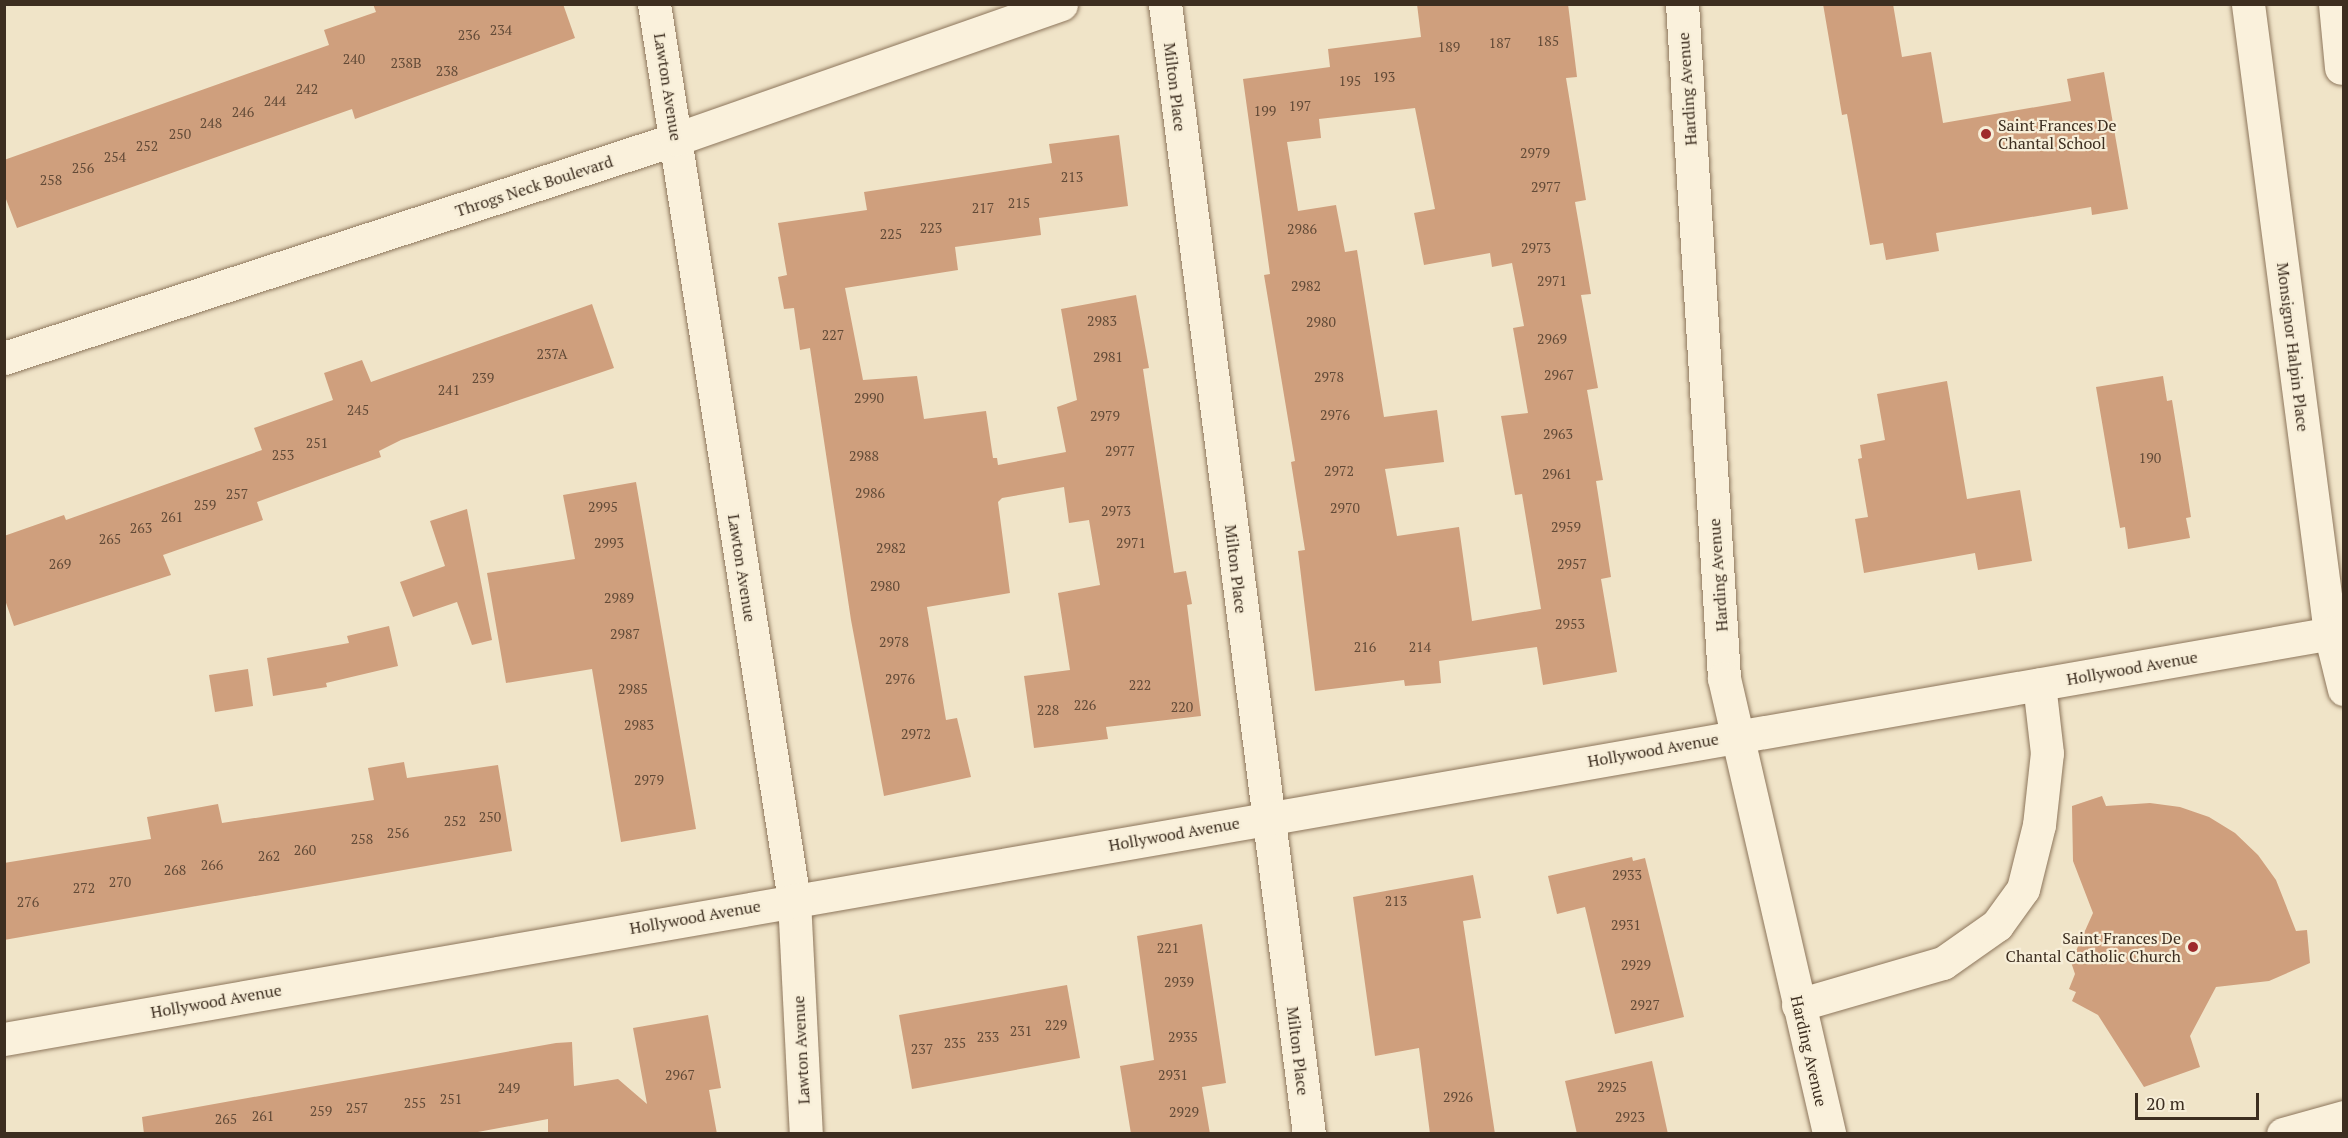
<!DOCTYPE html>
<html>
<head>
<meta charset="utf-8">
<style>
  body { margin:0 }
  #map { position:relative; width:2348px; height:1138px; overflow:hidden; background:#f0e4c8; font-family:"PT Serif",serif }
  div>[style] { position:absolute }
  .building>* { inset:0; background:#cf9f7d }
  .roads { filter:drop-shadow(0 0 2px #8d765c) drop-shadow(0 0 2px #8d765c) }
  .minor>* { height:33px; margin:-16.5px; padding:0 16.5px; transform-origin:16.5px; border-radius:16.5px; background:#faf1dc }
  .dots>* { width:16px; height:16px; translate:-50% -50%; box-sizing:border-box; border:3px solid #f7eed8; border-radius:50% }
  span { translate:-50% -50%; white-space:nowrap; text-align:center; line-height:1.15; -webkit-text-stroke:4.5px #f7eed8; paint-order:stroke }
  .number-label { font-size:14px; color:#624a37 }
  .number-label span { -webkit-text-stroke-width:0 }
  .street-label { font-size:16px; color:#3d2e20 }
  .poi-label { font-size:16px; color:#3d2e20 }
  .left { translate:0 -50%; text-align:left }
  .right { translate:-100% -50%; text-align:right }
  .frame { position:absolute; inset:0; border:6px solid #3d2e20; pointer-events:none }
  .scale { position:absolute; left:2135px; top:1093px; width:124px; height:27px; box-sizing:border-box; border:3px solid #3d2e20; border-top:0; padding-left:8px; font-size:18px; line-height:21px; white-space:nowrap; color:#3d2e20; -webkit-text-stroke:4px #f7eed8; paint-order:stroke }
</style>
</head>
<body>
<div id="map">
  <div class="building">
    <div style="clip-path:polygon(373px 4px,563px 4px,575px 38px,355px 119px,352px 109px,17px 228px,4px 194px,4px 160px,329px 45px,324px 30px,376px 12px)"></div>
    <div style="clip-path:polygon(evenodd,1417px 4px,1568px 4px,1577px 77px,1566px 78px,1586px 200px,1575px 202px,1591px 294px,1581px 295px,1598px 388px,1587px 390px,1603px 480px,1596px 481px,1611px 577px,1601px 579px,1617px 672px,1543px 685px,1537px 647px,1439px 661px,1441px 683px,1405px 686px,1404px 680px,1315px 691px,1298px 551px,1305px 550px,1291px 462px,1295px 461px,1264px 275px,1270px 274px,1243px 79px,1330px 67px,1328px 49px,1421px 37px,1417px 4px,1415px 108px,1435px 209px,1414px 213px,1424px 265px,1490px 253px,1492px 267px,1512px 263px,1524px 326px,1513px 328px,1528px 413px,1501px 416px,1515px 495px,1522px 494px,1541px 609px,1472px 621px,1459px 527px,1397px 536px,1385px 469px,1444px 462px,1437px 410px,1384px 417px,1357px 250px,1345px 252px,1336px 205px,1298px 211px,1287px 142px,1321px 138px,1319px 119px,1415px 108px)"></div>
    <div style="clip-path:polygon(1823px 4px,1893px 4px,1902px 57px,1931px 52px,1943px 123px,2071px 101px,2067px 79px,2104px 72px,2128px 209px,2092px 215px,2091px 207px,1936px 233px,1939px 251px,1886px 260px,1883px 243px,1870px 245px,1847px 114px,1842px 115px)"></div>
    <div style="clip-path:polygon(1119px 135px,1128px 206px,1039px 218px,1041px 235px,955px 247px,958px 270px,845px 288px,863px 380px,917px 376px,924px 419px,986px 411px,993px 458px,997px 458px,998px 465px,1066px 452px,1057px 407px,1077px 400px,1061px 309px,1136px 295px,1149px 368px,1143px 369px,1174px 573px,1186px 571px,1192px 604px,1187px 605px,1201px 716px,1106px 727px,1108px 739px,1034px 748px,1024px 676px,1070px 670px,1058px 593px,1100px 585px,1089px 520px,1069px 523px,1064px 487px,1002px 498px,998px 502px,1010px 593px,927px 607px,946px 720px,957px 718px,971px 777px,884px 796px,851px 620px,810px 348px,800px 350px,794px 308px,784px 309px,778px 277px,787px 275px,778px 223px,867px 210px,864px 192px,1052px 163px,1049px 144px)"></div>
    <div style="clip-path:polygon(592px 304px,614px 368px,401px 440px,379px 451px,381px 457px,257px 502px,263px 520px,163px 555px,171px 575px,14px 626px,4px 597px,4px 536px,64px 515px,66px 520px,262px 450px,254px 428px,333px 400px,324px 373px,362px 360px,371px 382px)"></div>
    <div style="clip-path:polygon(2163px 376px,2167px 401px,2172px 400px,2191px 517px,2186px 518px,2190px 538px,2128px 549px,2125px 527px,2120px 528px,2096px 387px)"></div>
    <div style="clip-path:polygon(1947px 381px,1967px 499px,2020px 490px,2032px 561px,1978px 570px,1975px 553px,1864px 573px,1855px 519px,1868px 517px,1858px 459px,1862px 458px,1860px 445px,1885px 440px,1877px 394px)"></div>
    <div style="clip-path:polygon(636px 482px,696px 829px,621px 842px,592px 669px,506px 683px,487px 573px,575px 559px,563px 495px)"></div>
    <div style="clip-path:polygon(467px 509px,492px 640px,472px 645px,457px 602px,413px 617px,400px 582px,445px 566px,430px 521px)"></div>
    <div style="clip-path:polygon(389px 626px,398px 666px,326px 683px,327px 687px,273px 696px,267px 658px,349px 643px,347px 636px)"></div>
    <div style="clip-path:polygon(248px 669px,253px 706px,215px 712px,209px 675px)"></div>
    <div style="clip-path:polygon(404px 762px,407px 778px,498px 765px,512px 851px,4px 940px,4px 863px,151px 839px,147px 817px,218px 804px,222px 823px,374px 800px,368px 768px)"></div>
    <div style="clip-path:polygon(2102px 796px,2106px 806px,2150px 803px,2180px 807px,2209px 817px,2235px 833px,2258px 855px,2276px 880px,2296px 931px,2307px 930px,2310px 963px,2269px 981px,2216px 987px,2190px 1036px,2200px 1067px,2144px 1087px,2098px 1015px,2072px 1001px,2076px 992px,2069px 989px,2075px 974px,2071px 962px,2093px 913px,2073px 861px,2072px 806px)"></div>
    <div style="clip-path:polygon(1632px 857px,1633px 861px,1645px 858px,1684px 1017px,1615px 1034px,1585px 907px,1557px 914px,1548px 876px)"></div>
    <div style="clip-path:polygon(1473px 875px,1481px 918px,1463px 921px,1495px 1134px,1430px 1134px,1419px 1048px,1375px 1056px,1353px 897px)"></div>
    <div style="clip-path:polygon(1202px 924px,1226px 1083px,1202px 1087px,1210px 1134px,1131px 1134px,1120px 1066px,1154px 1060px,1137px 936px)"></div>
    <div style="clip-path:polygon(1067px 985px,1080px 1058px,912px 1089px,899px 1015px)"></div>
    <div style="clip-path:polygon(708px 1015px,721px 1088px,709px 1090px,717px 1134px,548px 1134px,548px 1119px,467px 1134px,144px 1134px,142px 1117px,556px 1043px,572px 1042px,574px 1086px,618px 1079px,647px 1104px,633px 1028px)"></div>
    <div style="clip-path:polygon(1652px 1061px,1668px 1134px,1577px 1134px,1565px 1081px)"></div>
  </div>
  <div class="roads">
    <div class="minor">
      <div style="left:654px;top:4px;width:907px;rotate:81.12deg"></div>
      <div style="left:794px;top:900px;width:234px;rotate:87.1deg"></div>
      <div style="left:1165px;top:4px;width:1139px;rotate:82.74deg"></div>
      <div style="left:1682px;top:4px;width:675px;rotate:86.43deg"></div>
      <div style="left:1724px;top:678px;width:468px;rotate:77deg"></div>
      <div style="left:2248px;top:4px;width:634px;rotate:82.57deg"></div>
      <div style="left:2330px;top:633px;width:58px;rotate:76deg"></div>
      <div style="left:2335px;top:4px;width:64px;rotate:84.6deg"></div>
      <div style="left:4px;top:358px;width:707px;rotate:-18.05deg"></div>
      <div style="left:676px;top:139px;width:408px;rotate:-19.3deg"></div>
      <div style="left:1798px;top:1005px;width:151px;rotate:-16.2deg"></div>
      <div style="left:1943px;top:963px;width:66px;rotate:-35.1deg"></div>
      <div style="left:1997px;top:925px;width:44px;rotate:-54.2deg"></div>
      <div style="left:2023px;top:889px;width:66px;rotate:-76deg"></div>
      <div style="left:2039px;top:825px;width:72px;rotate:-83.7deg"></div>
      <div style="left:2047px;top:753px;width:69px;rotate:-96.6deg"></div>
      <div style="left:4px;top:1039px;width:2375px;rotate:-9.89deg"></div>
      <div style="left:2283px;top:1134px;width:63px;rotate:-15.6deg"></div>
    </div>
  </div>
  <div class="dots">
    <div style="left:1986px;top:134px;background:#9e2a2b"></div>
    <div style="left:2193px;top:947px;background:#9e2a2b"></div>
  </div>
  <div class="number-label">
    <span style="left:501px;top:30px">234</span>
    <span style="left:469px;top:35px">236</span>
    <span style="left:1548px;top:41px">185</span>
    <span style="left:1500px;top:43px">187</span>
    <span style="left:1449px;top:47px">189</span>
    <span style="left:354px;top:59px">240</span>
    <span style="left:406px;top:63px">238B</span>
    <span style="left:447px;top:71px">238</span>
    <span style="left:1384px;top:77px">193</span>
    <span style="left:1350px;top:81px">195</span>
    <span style="left:307px;top:89px">242</span>
    <span style="left:275px;top:101px">244</span>
    <span style="left:1300px;top:106px">197</span>
    <span style="left:1265px;top:111px">199</span>
    <span style="left:243px;top:112px">246</span>
    <span style="left:211px;top:123px">248</span>
    <span style="left:180px;top:134px">250</span>
    <span style="left:147px;top:146px">252</span>
    <span style="left:1535px;top:153px">2979</span>
    <span style="left:115px;top:157px">254</span>
    <span style="left:83px;top:168px">256</span>
    <span style="left:1072px;top:177px">213</span>
    <span style="left:51px;top:180px">258</span>
    <span style="left:1546px;top:187px">2977</span>
    <span style="left:1019px;top:203px">215</span>
    <span style="left:983px;top:208px">217</span>
    <span style="left:931px;top:228px">223</span>
    <span style="left:1302px;top:229px">2986</span>
    <span style="left:891px;top:234px">225</span>
    <span style="left:1536px;top:248px">2973</span>
    <span style="left:1552px;top:281px">2971</span>
    <span style="left:1306px;top:286px">2982</span>
    <span style="left:1102px;top:321px">2983</span>
    <span style="left:1321px;top:322px">2980</span>
    <span style="left:833px;top:335px">227</span>
    <span style="left:1552px;top:339px">2969</span>
    <span style="left:552px;top:354px">237A</span>
    <span style="left:1108px;top:357px">2981</span>
    <span style="left:1559px;top:375px">2967</span>
    <span style="left:1329px;top:377px">2978</span>
    <span style="left:483px;top:378px">239</span>
    <span style="left:449px;top:390px">241</span>
    <span style="left:869px;top:398px">2990</span>
    <span style="left:358px;top:410px">245</span>
    <span style="left:1335px;top:415px">2976</span>
    <span style="left:1105px;top:416px">2979</span>
    <span style="left:1558px;top:434px">2963</span>
    <span style="left:317px;top:443px">251</span>
    <span style="left:1120px;top:451px">2977</span>
    <span style="left:283px;top:455px">253</span>
    <span style="left:864px;top:456px">2988</span>
    <span style="left:2150px;top:458px">190</span>
    <span style="left:1339px;top:471px">2972</span>
    <span style="left:1557px;top:474px">2961</span>
    <span style="left:870px;top:493px">2986</span>
    <span style="left:237px;top:494px">257</span>
    <span style="left:205px;top:505px">259</span>
    <span style="left:603px;top:507px">2995</span>
    <span style="left:1345px;top:508px">2970</span>
    <span style="left:1116px;top:511px">2973</span>
    <span style="left:172px;top:517px">261</span>
    <span style="left:1566px;top:527px">2959</span>
    <span style="left:141px;top:528px">263</span>
    <span style="left:110px;top:539px">265</span>
    <span style="left:609px;top:543px">2993</span>
    <span style="left:1131px;top:543px">2971</span>
    <span style="left:891px;top:548px">2982</span>
    <span style="left:60px;top:564px">269</span>
    <span style="left:1572px;top:564px">2957</span>
    <span style="left:885px;top:586px">2980</span>
    <span style="left:619px;top:598px">2989</span>
    <span style="left:1570px;top:624px">2953</span>
    <span style="left:625px;top:634px">2987</span>
    <span style="left:894px;top:642px">2978</span>
    <span style="left:1365px;top:647px">216</span>
    <span style="left:1420px;top:647px">214</span>
    <span style="left:900px;top:679px">2976</span>
    <span style="left:1140px;top:685px">222</span>
    <span style="left:633px;top:689px">2985</span>
    <span style="left:1085px;top:705px">226</span>
    <span style="left:1182px;top:707px">220</span>
    <span style="left:1048px;top:710px">228</span>
    <span style="left:639px;top:725px">2983</span>
    <span style="left:916px;top:734px">2972</span>
    <span style="left:649px;top:780px">2979</span>
    <span style="left:490px;top:817px">250</span>
    <span style="left:455px;top:821px">252</span>
    <span style="left:398px;top:833px">256</span>
    <span style="left:362px;top:839px">258</span>
    <span style="left:305px;top:850px">260</span>
    <span style="left:269px;top:856px">262</span>
    <span style="left:212px;top:865px">266</span>
    <span style="left:175px;top:870px">268</span>
    <span style="left:1627px;top:875px">2933</span>
    <span style="left:120px;top:882px">270</span>
    <span style="left:84px;top:888px">272</span>
    <span style="left:1396px;top:901px">213</span>
    <span style="left:28px;top:902px">276</span>
    <span style="left:1626px;top:925px">2931</span>
    <span style="left:1168px;top:948px">221</span>
    <span style="left:1636px;top:965px">2929</span>
    <span style="left:1179px;top:982px">2939</span>
    <span style="left:1645px;top:1005px">2927</span>
    <span style="left:1056px;top:1025px">229</span>
    <span style="left:1021px;top:1031px">231</span>
    <span style="left:988px;top:1037px">233</span>
    <span style="left:1183px;top:1037px">2935</span>
    <span style="left:955px;top:1043px">235</span>
    <span style="left:922px;top:1049px">237</span>
    <span style="left:680px;top:1075px">2967</span>
    <span style="left:1173px;top:1075px">2931</span>
    <span style="left:1612px;top:1087px">2925</span>
    <span style="left:509px;top:1088px">249</span>
    <span style="left:1458px;top:1097px">2926</span>
    <span style="left:451px;top:1099px">251</span>
    <span style="left:415px;top:1103px">255</span>
    <span style="left:357px;top:1108px">257</span>
    <span style="left:321px;top:1111px">259</span>
    <span style="left:1184px;top:1112px">2929</span>
    <span style="left:263px;top:1116px">261</span>
    <span style="left:1630px;top:1117px">2923</span>
    <span style="left:226px;top:1119px">265</span>
  </div>
  <div class="street-label">
    <span style="left:668px;top:87px;rotate:81deg">Lawton Avenue</span>
    <span style="left:1175px;top:87px;rotate:83deg">Milton Place</span>
    <span style="left:1687px;top:89px;rotate:-94deg">Harding Avenue</span>
    <span style="left:534px;top:186px;rotate:-18deg">Throgs Neck Boulevard</span>
    <span style="left:2293px;top:347px;rotate:83deg">Monsignor Halpin Place</span>
    <span style="left:742px;top:568px;rotate:81deg">Lawton Avenue</span>
    <span style="left:1236px;top:569px;rotate:83deg">Milton Place</span>
    <span style="left:1718px;top:575px;rotate:-94deg">Harding Avenue</span>
    <span style="left:2132px;top:668px;rotate:-10deg">Hollywood Avenue</span>
    <span style="left:1653px;top:750px;rotate:-10deg">Hollywood Avenue</span>
    <span style="left:1174px;top:834px;rotate:-10deg">Hollywood Avenue</span>
    <span style="left:695px;top:917px;rotate:-10deg">Hollywood Avenue</span>
    <span style="left:216px;top:1001px;rotate:-10deg">Hollywood Avenue</span>
    <span style="left:801px;top:1050px;rotate:-93deg">Lawton Avenue</span>
    <span style="left:1298px;top:1051px;rotate:83deg">Milton Place</span>
    <span style="left:1809px;top:1051px;rotate:77deg">Harding Avenue</span>
  </div>
  <div class="poi-label">
    <span class="left" style="left:1998px;top:134px">Saint Frances De<br>Chantal School</span>
    <span class="right" style="left:2181px;top:947px">Saint Frances De<br>Chantal Catholic Church</span>
  </div>
  <div class="frame"></div>
  <div class="scale">20 m</div>
</div>
</body>
</html>
